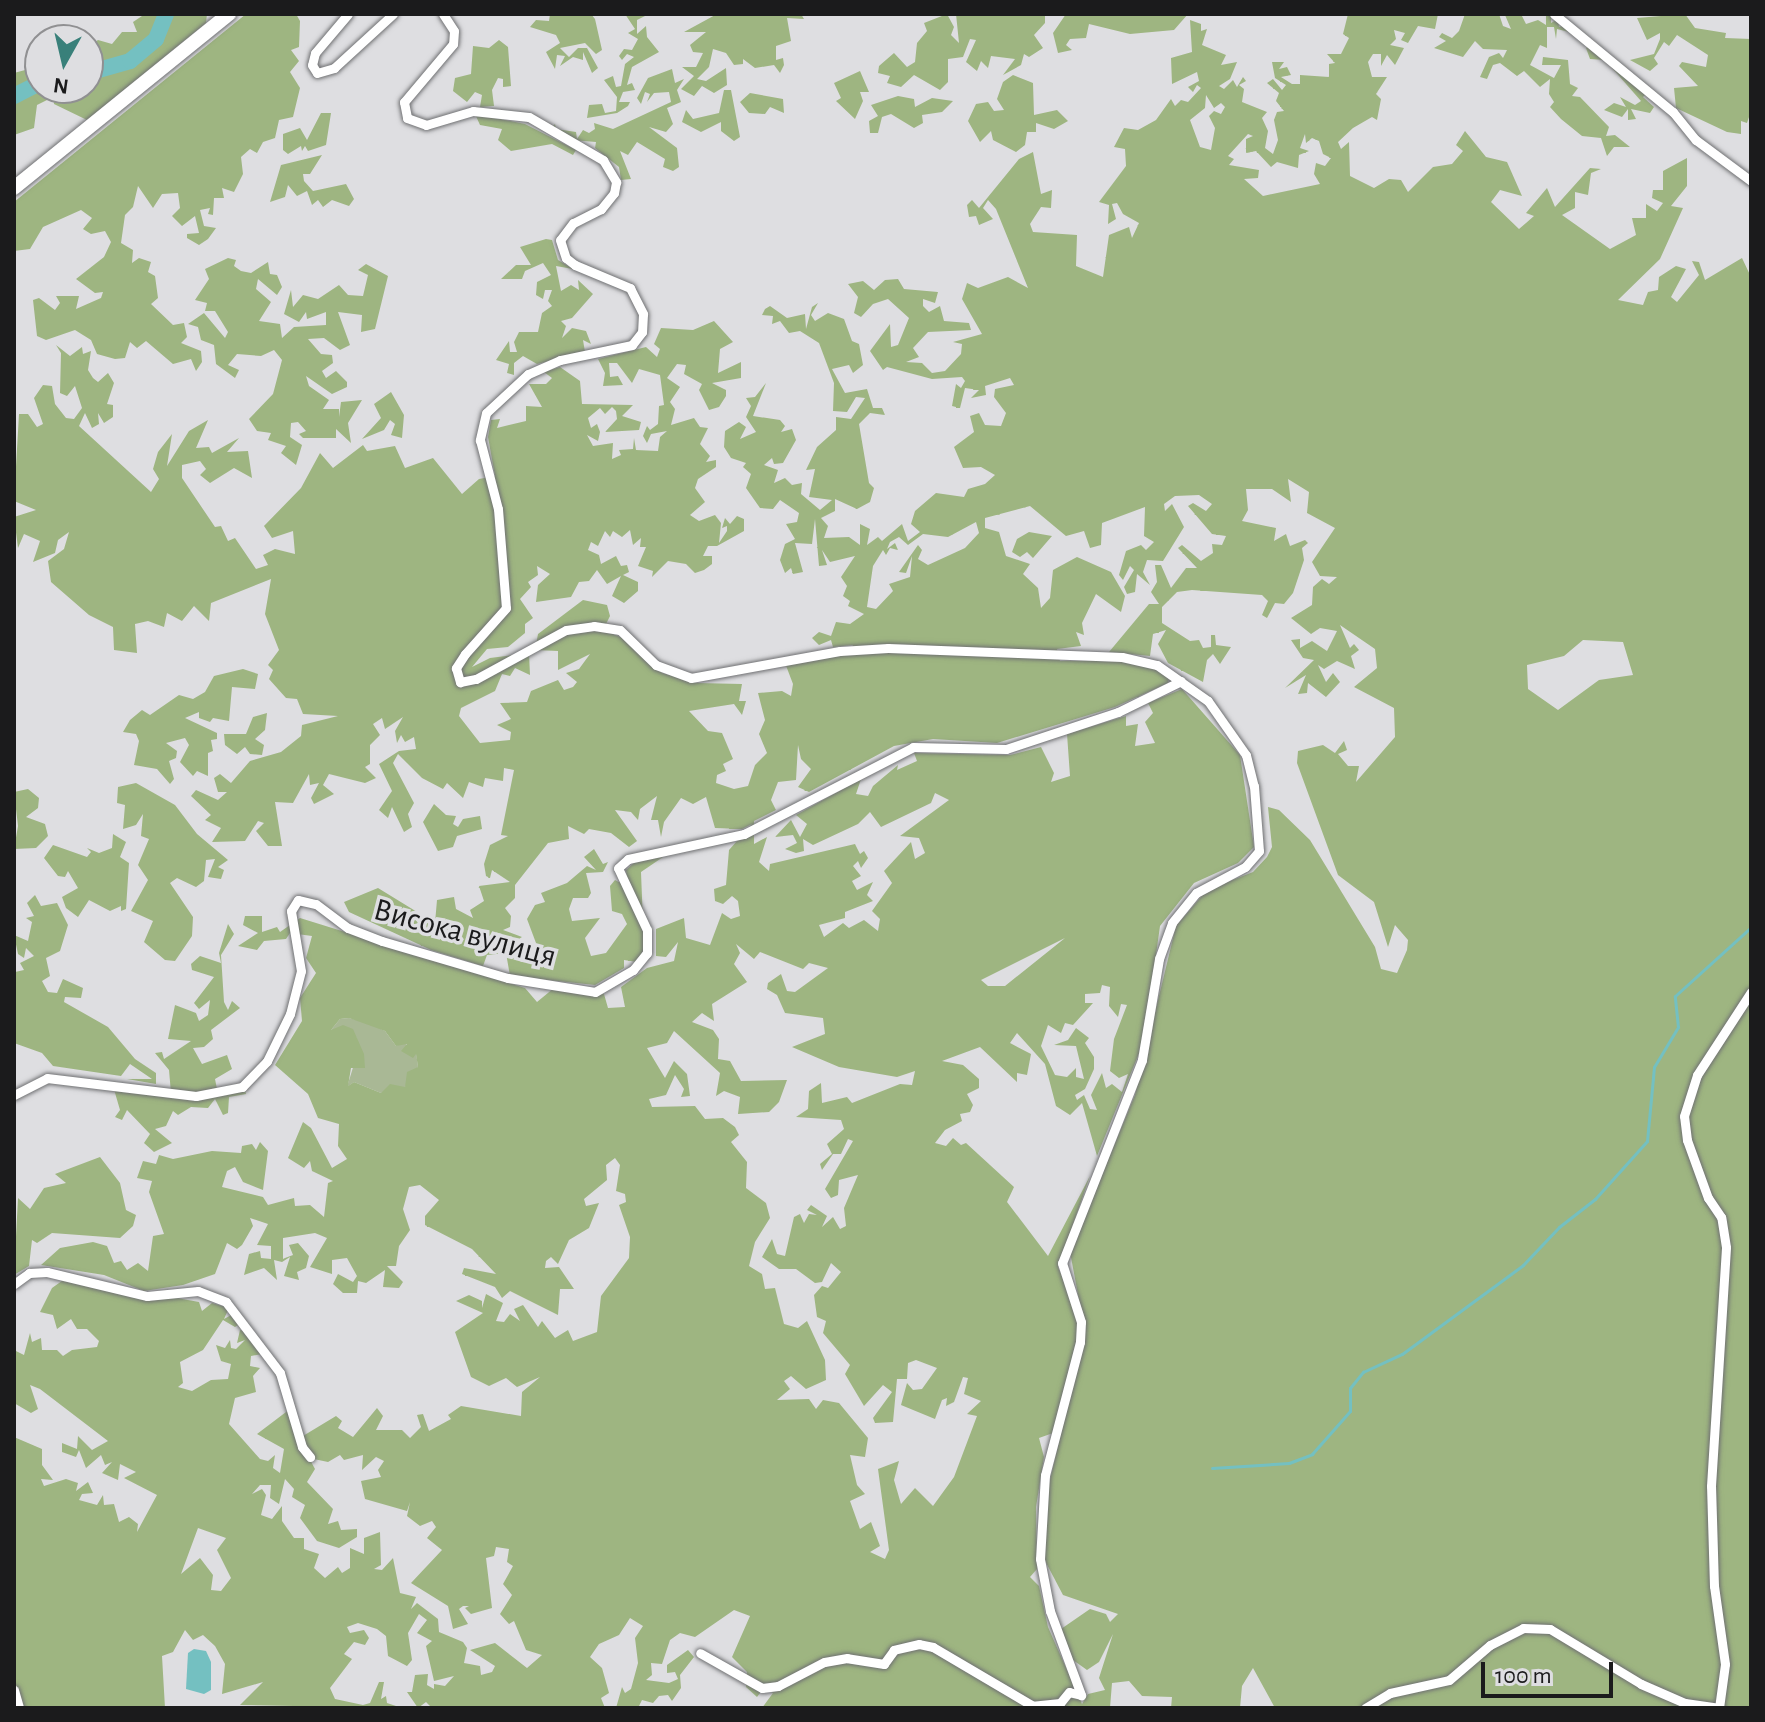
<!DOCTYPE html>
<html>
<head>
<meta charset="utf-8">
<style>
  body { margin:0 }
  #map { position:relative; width:1765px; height:1722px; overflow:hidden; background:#dedee1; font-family:"Alegreya Sans",sans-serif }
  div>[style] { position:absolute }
  .green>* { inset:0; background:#a9b895 }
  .forest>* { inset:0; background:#9eb581 }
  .water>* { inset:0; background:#74c0c1 }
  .stream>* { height:3px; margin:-1.5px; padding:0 1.5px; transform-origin:1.5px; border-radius:1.5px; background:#74c0c1 }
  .river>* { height:16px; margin:-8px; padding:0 8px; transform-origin:8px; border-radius:8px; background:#74c0c1 }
  .roads { filter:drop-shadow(0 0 2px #6f7072) drop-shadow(0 0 2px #6f7072) }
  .street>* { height:9px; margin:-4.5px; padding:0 4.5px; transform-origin:4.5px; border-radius:4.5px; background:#fff }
  .secondary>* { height:14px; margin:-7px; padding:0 7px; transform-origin:7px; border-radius:7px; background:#fff }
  span { translate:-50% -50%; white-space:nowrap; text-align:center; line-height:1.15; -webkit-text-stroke:7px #dedee1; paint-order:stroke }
  .street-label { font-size:32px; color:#1b1b1c }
  .frame { position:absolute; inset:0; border:16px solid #1b1b1c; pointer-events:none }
  .north { position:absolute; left:24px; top:24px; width:80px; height:80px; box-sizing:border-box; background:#dedee1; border:2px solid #909092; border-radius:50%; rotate:188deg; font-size:22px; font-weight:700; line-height:32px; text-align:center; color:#1b1b1c }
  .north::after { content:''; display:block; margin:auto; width:28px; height:36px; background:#39807a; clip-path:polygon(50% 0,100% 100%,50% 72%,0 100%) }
  .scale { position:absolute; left:1481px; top:1662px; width:132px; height:36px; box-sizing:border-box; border:4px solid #1b1b1c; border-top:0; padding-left:10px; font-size:24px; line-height:28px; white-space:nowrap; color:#1b1b1c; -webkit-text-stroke:6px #dedee1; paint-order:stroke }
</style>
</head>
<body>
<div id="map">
  <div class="green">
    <div style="clip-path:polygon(349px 1018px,369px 1023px,385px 1031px,396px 1046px,403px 1042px,416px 1052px,418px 1067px,405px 1087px,381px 1093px,354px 1082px,347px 1087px,359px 1048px,356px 1037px,331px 1030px,340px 1019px)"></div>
  </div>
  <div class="forest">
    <div style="clip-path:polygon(145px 14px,207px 14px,206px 23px,87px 120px,54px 104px,53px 97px,37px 105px,34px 128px,14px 135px,14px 73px,40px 66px,40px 88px,88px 88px,88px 47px,98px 40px,112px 44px,122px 32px,137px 32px,133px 22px)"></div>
    <div style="clip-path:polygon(246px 14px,296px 14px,300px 21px,299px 47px,291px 50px,299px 61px,290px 72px,300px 88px,293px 117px,279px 120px,275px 138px,263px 142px,257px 153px,250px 149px,241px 157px,243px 174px,234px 192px,222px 188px,224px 198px,214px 198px,213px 215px,208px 214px,210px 208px,200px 210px,204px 226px,216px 228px,208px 239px,199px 245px,187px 238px,187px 234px,199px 233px,195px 216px,182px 226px,172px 216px,180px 208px,178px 193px,162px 194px,153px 208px,138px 186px,133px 207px,125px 215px,121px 243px,133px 250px,132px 263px,139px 258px,151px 262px,148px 272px,155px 276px,158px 298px,151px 304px,173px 325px,184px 323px,187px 337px,181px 343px,201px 351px,202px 362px,196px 371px,191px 359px,173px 364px,146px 341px,137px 348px,130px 342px,125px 358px,115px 359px,97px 354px,91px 340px,75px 330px,46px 340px,37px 336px,33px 300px,39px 298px,55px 310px,60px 303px,56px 296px,79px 296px,76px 309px,101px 298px,103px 292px,95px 293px,76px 279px,104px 257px,111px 242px,105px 231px,91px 234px,83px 229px,92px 218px,81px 210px,43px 227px,30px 249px,14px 251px,14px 202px)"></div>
    <div style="clip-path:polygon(550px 14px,591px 14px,595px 19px,602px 50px,596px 54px,585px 43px,560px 48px,569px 57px,578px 48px,587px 48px,598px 68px,592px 73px,583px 52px,583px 60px,573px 57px,560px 66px,565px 56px,557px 55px,555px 69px,546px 52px,560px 43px,556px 35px,530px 27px,536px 20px,549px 21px)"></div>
    <div style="clip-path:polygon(625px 14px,649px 14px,637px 20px,637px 34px,646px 26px,647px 37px,659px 52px,632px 67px,627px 85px,632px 83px,635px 90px,623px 92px,619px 102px,630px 102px,628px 106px,617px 113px,587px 118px,589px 105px,602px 104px,605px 113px,616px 111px,617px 97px,604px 80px,613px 76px,616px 87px,621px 86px,625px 64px,634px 57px,627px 54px,622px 60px,619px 56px,624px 49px,632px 50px,638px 39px,628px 33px,635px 29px)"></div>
    <div style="clip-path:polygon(717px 14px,801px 14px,804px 19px,787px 18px,791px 41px,776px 46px,776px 60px,783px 58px,784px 65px,780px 73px,774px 65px,755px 68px,743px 59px,743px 64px,734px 65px,726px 53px,713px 49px,709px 67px,697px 79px,706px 81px,726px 68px,727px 85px,714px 93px,702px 86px,694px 96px,681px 89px,694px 76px,682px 67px,696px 67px,703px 53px,693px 52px,690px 45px,706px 32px,684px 32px)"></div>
    <div style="clip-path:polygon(947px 14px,954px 27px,951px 35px,959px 43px,956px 14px,1045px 14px,1045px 23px,1034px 35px,1043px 48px,1029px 57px,1024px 54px,1021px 65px,1003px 75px,1015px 59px,991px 56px,988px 68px,981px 61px,977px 71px,966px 62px,976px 40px,970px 39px,963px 57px,948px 59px,948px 82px,940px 90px,914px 75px,901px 87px,887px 83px,890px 76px,878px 73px,879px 66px,894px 53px,907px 67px,915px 62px,917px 43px,927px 31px,924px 23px)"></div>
    <div style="clip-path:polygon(1066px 14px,1188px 14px,1174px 30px,1130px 34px,1089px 24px,1086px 38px,1070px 39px,1066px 45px,1072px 50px,1058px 53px,1053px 33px)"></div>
    <div style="clip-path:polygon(evenodd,1348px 14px,1438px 14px,1435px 29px,1418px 26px,1408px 43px,1401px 40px,1405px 33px,1394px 30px,1396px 39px,1390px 45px,1404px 48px,1395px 65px,1387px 55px,1381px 66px,1381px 54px,1373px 54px,1368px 62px,1372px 77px,1387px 77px,1376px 94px,1381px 99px,1377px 120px,1372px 117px,1353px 128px,1338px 142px,1341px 149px,1349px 142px,1350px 176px,1374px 188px,1389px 179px,1401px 180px,1408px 192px,1433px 167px,1452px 164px,1463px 151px,1456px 145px,1465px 131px,1486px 157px,1507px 162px,1522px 196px,1500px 190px,1491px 202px,1519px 229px,1534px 216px,1526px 213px,1547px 188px,1555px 207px,1590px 168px,1601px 169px,1591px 173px,1588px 195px,1575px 192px,1575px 208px,1562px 215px,1610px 249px,1636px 235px,1632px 218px,1646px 218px,1646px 204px,1657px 211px,1663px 203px,1652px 198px,1653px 190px,1663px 190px,1663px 171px,1687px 158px,1687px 186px,1671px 206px,1683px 208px,1660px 259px,1618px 300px,1643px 305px,1648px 292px,1658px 290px,1659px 277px,1676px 266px,1686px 269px,1671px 297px,1677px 302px,1699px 275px,1692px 261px,1699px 262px,1705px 280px,1742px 258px,1751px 277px,1751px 1708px,1275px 1708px,1253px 1668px,1242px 1686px,1240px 1708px,1171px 1708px,1172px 1697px,1142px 1696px,1129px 1681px,1112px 1683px,1110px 1708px,762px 1708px,773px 1693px,764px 1688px,757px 1697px,746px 1687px,747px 1672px,732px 1657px,750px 1616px,734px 1610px,695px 1637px,680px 1633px,670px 1640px,662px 1664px,651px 1663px,652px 1675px,646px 1680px,669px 1683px,678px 1679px,675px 1672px,667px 1673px,667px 1665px,688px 1650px,694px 1657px,680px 1675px,681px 1688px,672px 1701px,668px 1695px,659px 1696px,653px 1703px,642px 1700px,639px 1706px,616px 1708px,622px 1687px,625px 1693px,631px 1689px,638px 1663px,635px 1638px,643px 1626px,630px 1618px,619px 1635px,599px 1644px,590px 1657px,602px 1668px,609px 1693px,601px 1698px,605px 1708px,432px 1708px,426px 1702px,418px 1708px,407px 1692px,412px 1692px,415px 1675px,428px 1674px,427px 1685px,434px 1689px,434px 1684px,445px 1686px,454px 1676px,434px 1681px,426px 1646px,432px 1641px,417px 1633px,427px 1620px,419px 1614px,408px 1633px,412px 1660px,407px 1666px,388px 1656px,386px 1636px,377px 1629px,358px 1623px,347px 1627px,350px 1633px,364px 1630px,369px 1638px,365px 1645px,354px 1642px,344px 1654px,352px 1659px,330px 1688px,335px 1699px,363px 1705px,370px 1703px,379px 1682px,384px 1682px,381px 1699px,386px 1696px,387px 1703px,402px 1708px,240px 1705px,263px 1682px,222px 1694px,225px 1664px,215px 1646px,203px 1635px,193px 1640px,185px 1630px,173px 1652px,162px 1656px,165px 1708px,14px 1708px,14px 1437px,42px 1449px,42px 1465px,53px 1480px,41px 1479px,44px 1486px,66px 1479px,78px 1483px,76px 1491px,88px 1482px,93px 1493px,82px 1494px,79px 1500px,97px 1505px,103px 1495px,104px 1505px,114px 1504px,119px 1522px,129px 1517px,138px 1524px,137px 1532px,157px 1495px,124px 1478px,136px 1472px,120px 1464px,118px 1480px,102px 1473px,112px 1462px,105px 1465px,101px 1455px,86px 1468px,79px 1450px,76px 1457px,62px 1452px,62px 1443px,77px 1449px,78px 1436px,92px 1450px,108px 1441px,40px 1389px,30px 1385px,38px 1409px,31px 1413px,14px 1403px,14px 1350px,24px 1355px,30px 1333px,32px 1342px,41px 1338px,42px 1350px,57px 1350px,63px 1356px,72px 1350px,97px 1347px,99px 1341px,87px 1329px,77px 1329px,71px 1319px,57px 1329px,53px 1315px,40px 1312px,52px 1288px,66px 1278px,199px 1302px,202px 1311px,212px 1303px,229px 1308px,224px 1319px,233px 1314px,241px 1323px,235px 1327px,223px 1320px,203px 1350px,180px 1362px,183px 1383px,178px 1387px,192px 1391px,211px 1380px,228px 1379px,231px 1364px,221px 1361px,216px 1345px,225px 1348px,230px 1340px,231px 1348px,236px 1349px,245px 1340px,237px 1343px,240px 1330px,248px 1332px,262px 1354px,251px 1356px,250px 1366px,260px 1368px,253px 1376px,256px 1392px,235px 1398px,229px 1424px,260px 1459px,268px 1461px,275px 1455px,273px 1468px,280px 1473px,284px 1449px,257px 1434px,290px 1409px,298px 1439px,336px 1416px,342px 1421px,338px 1428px,353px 1437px,377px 1408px,383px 1416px,376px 1430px,402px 1430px,410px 1438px,421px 1427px,417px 1415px,423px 1414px,429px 1431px,451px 1419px,448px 1415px,461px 1406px,521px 1416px,522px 1392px,540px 1377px,517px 1387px,506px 1378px,489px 1386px,471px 1377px,455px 1332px,483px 1313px,456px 1301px,469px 1295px,482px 1301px,482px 1308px,486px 1294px,503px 1303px,496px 1321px,504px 1322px,510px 1314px,520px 1321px,514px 1309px,523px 1305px,538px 1327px,542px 1321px,555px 1338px,568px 1330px,573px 1341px,597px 1332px,601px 1296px,629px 1258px,630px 1237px,619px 1205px,626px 1202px,625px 1194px,616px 1191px,620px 1165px,615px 1158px,606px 1165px,607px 1180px,584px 1199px,586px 1206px,599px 1203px,589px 1228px,569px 1240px,558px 1264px,551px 1257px,546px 1261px,545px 1268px,559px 1267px,574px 1289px,560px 1289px,558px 1315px,510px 1291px,502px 1298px,495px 1287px,462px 1274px,464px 1268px,496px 1274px,472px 1249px,425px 1225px,425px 1216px,439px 1200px,420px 1185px,409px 1187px,403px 1209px,410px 1230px,399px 1246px,396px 1266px,387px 1266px,403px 1282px,399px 1288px,383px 1287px,385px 1270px,366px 1283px,358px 1281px,357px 1293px,343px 1293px,333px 1284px,338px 1274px,353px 1282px,357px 1276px,347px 1258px,332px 1260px,332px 1274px,310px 1267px,327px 1238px,315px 1233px,283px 1238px,283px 1259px,285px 1258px,293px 1255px,289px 1245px,298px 1243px,309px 1256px,306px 1268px,297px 1272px,299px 1280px,284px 1276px,290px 1257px,282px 1262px,274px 1260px,277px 1280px,264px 1268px,244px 1275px,249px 1254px,260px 1251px,261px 1258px,271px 1259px,271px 1246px,257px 1245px,268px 1224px,250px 1218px,253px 1226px,242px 1245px,237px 1249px,227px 1243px,215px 1274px,183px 1285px,144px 1291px,104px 1275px,41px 1265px,60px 1248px,93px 1242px,107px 1246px,114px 1263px,121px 1261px,127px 1270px,138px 1263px,148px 1271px,153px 1236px,164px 1234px,149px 1192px,152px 1181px,137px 1178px,143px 1161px,156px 1164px,159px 1155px,173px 1159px,212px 1151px,241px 1153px,242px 1146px,252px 1144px,256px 1150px,260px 1142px,268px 1151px,263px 1190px,243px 1182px,235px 1167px,227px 1171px,222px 1187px,263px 1197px,268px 1205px,294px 1198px,295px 1206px,310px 1205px,324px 1217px,328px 1183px,333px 1181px,312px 1171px,310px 1161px,304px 1168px,288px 1158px,303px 1122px,311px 1128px,332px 1168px,347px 1159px,338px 1146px,339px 1124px,318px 1118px,308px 1094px,275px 1065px,302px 1021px,300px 998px,316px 973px,306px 958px,312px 936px,290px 933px,286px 939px,264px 941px,257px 950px,238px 946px,258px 933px,243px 925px,245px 916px,262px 916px,262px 932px,277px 927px,280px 932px,300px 918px,525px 988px,537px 1002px,554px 988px,604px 994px,608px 1008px,625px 1007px,621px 987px,647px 968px,674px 961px,678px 942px,666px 957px,656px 956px,656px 929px,684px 918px,686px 938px,710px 945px,722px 913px,731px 919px,740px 916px,738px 901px,732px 896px,723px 904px,715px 901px,714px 889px,726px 885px,729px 850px,752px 824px,742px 829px,715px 828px,706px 797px,693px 804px,681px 798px,664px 822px,661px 837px,658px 820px,651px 820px,657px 796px,640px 809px,638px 820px,631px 812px,615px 810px,637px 841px,629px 847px,611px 833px,589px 829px,584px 834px,568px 826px,569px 839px,548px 843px,515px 885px,515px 898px,505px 908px,511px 916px,510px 927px,503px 930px,522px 937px,506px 947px,523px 951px,536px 943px,527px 919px,535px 905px,545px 902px,541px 893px,567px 883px,587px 866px,596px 870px,584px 857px,594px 849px,603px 864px,608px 862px,603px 872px,586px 873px,591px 893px,588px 898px,573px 898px,569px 909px,572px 921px,600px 918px,585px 938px,591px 956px,606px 953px,627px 924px,622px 914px,612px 911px,610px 886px,615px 880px,628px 887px,626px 870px,636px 861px,663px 857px,641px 872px,644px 949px,637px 962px,624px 960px,624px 968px,595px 985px,510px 976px,506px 953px,487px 955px,483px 966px,431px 950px,349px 912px,344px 902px,378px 888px,435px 923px,437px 900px,454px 897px,456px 909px,473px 918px,470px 910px,484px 901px,479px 886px,510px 882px,492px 870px,490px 878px,486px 876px,484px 864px,490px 845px,508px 836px,501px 835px,514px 770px,504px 768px,503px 781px,485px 778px,483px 787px,469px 782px,463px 798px,447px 783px,443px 789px,422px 778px,398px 754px,393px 763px,414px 803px,408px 814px,412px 827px,404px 832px,392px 807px,388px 818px,379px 810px,392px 791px,379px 764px,399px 751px,416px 749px,414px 737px,405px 742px,401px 735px,397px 743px,395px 731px,403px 717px,385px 729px,382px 718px,373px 724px,380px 735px,370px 745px,370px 764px,365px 767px,376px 778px,365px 783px,329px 774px,323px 785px,334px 794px,314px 804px,311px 798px,319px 783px,310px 785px,309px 774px,293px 803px,275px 802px,282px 846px,268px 846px,256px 831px,264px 823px,258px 821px,245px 841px,212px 842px,221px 828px,205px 820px,211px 815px,191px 796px,196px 790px,218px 800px,227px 792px,218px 792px,214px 778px,220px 774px,231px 783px,250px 761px,281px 752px,301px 736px,302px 725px,338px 716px,303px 714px,297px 699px,286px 698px,269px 679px,273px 670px,268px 665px,279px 650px,265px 614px,271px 579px,211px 603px,209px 621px,194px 606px,182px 621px,167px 613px,164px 627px,148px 621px,135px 624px,137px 653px,114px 650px,113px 627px,89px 615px,51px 582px,48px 561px,64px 549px,69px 532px,58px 540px,55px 553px,33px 562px,40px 541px,24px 534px,18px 548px,14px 517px,36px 510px,14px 501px,19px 414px,28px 414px,37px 427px,43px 424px,34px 398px,43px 385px,52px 386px,55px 404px,66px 418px,74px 419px,82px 408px,75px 386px,67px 396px,60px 393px,61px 353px,56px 345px,70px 356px,82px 347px,83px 354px,91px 351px,88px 370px,93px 378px,98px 382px,108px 373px,114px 383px,107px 404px,113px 405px,113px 417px,104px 423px,98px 413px,99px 424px,92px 428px,85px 413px,79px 426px,151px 492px,159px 479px,153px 469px,158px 452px,172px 434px,167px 466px,189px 431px,208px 420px,196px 448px,209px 447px,212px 453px,239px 438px,227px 452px,248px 451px,252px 478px,234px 468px,210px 483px,200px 475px,206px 469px,200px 461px,182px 465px,182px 478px,215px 527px,221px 526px,228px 541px,235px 538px,256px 569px,268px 565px,263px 555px,275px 549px,295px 554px,293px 531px,272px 538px,264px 526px,301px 488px,320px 453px,333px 468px,363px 445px,367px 451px,395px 446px,405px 468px,433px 458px,462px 494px,479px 479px,495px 476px,488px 437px,491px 420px,500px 419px,497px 428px,526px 421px,526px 406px,542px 407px,529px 384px,546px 384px,552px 378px,544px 372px,560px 367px,580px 381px,582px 404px,633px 405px,622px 416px,641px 422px,639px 430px,605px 432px,617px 419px,616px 411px,612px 407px,605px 414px,600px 408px,588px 418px,591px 428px,597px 424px,600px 432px,598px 441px,587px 435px,593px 446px,613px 443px,612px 459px,621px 455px,619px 450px,633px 449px,634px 438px,636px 450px,658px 451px,660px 437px,667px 431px,651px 434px,647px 443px,643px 436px,647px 426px,650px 430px,658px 424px,659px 406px,664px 405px,660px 375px,639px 369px,632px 383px,617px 363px,609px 363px,610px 377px,618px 376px,623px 385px,603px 386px,605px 373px,598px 359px,646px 347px,657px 357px,660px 349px,654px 344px,661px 328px,693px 330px,714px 321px,733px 342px,720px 349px,718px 373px,741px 362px,741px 378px,712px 383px,726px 390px,726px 396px,719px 407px,709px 410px,699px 390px,702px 384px,684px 374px,686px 365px,677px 364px,667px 378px,680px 387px,670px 402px,675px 409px,671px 425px,694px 418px,700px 427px,708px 428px,700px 444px,710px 456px,706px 462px,716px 460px,716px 467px,698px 479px,695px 488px,705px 502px,690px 515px,699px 521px,715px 515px,721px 523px,719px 543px,727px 531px,727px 526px,722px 528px,725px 518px,730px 524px,737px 516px,744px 519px,744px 531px,717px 546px,708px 546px,703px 556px,712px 556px,712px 564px,704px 570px,695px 573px,686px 564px,668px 561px,652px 577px,653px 571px,638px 566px,646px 547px,640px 547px,641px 538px,633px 545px,630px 530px,622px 537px,613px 531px,610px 537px,605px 531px,598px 546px,591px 542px,588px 550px,599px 555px,601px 564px,616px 556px,621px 566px,627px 565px,629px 572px,623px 575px,638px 582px,638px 591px,624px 603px,612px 596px,621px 576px,607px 584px,597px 570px,589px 581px,579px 582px,571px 597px,536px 602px,538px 585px,550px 574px,537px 566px,538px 575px,528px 582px,531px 587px,520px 599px,533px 618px,525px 624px,525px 633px,508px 647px,487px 649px,472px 667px,490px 658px,529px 653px,530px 675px,515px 668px,510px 676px,502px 674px,495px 691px,461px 708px,459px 716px,480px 743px,510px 740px,511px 732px,497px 725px,511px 719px,500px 703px,527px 702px,531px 691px,558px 680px,564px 690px,573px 687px,577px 682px,566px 673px,579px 669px,590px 654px,558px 670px,558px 651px,535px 650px,538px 634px,583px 600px,607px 605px,610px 616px,603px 630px,625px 639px,662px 673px,698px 683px,742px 684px,739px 701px,746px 701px,742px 715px,734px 704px,689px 711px,708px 731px,722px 733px,733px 759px,723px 764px,726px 771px,717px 775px,716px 783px,734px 789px,748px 786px,755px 765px,767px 753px,759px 734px,765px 720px,758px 693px,782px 691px,791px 696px,793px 684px,785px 663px,849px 652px,853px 645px,833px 647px,831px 640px,819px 645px,812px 638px,819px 632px,831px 636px,836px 622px,850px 624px,864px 614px,848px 606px,850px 601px,843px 596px,847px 586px,841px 577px,855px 556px,830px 562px,822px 550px,827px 565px,819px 566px,815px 519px,812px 544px,795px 543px,803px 572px,793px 574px,791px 568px,785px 573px,780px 560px,785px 544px,795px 539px,786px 524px,797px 522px,799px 513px,780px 500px,773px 509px,760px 508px,746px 488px,751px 474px,743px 467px,746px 463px,731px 458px,724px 447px,725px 431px,739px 422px,746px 427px,740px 439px,756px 432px,746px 417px,751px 406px,746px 398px,755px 397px,766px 383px,753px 416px,780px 420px,785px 426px,781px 432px,792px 429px,796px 440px,783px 463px,774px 464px,772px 458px,764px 465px,778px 470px,774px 483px,785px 478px,792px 485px,802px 483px,801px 494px,820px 510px,832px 500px,809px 497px,815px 469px,806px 470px,817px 447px,836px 430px,836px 417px,851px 419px,865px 398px,856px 397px,847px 412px,833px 411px,834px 383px,819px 343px,800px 331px,789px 333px,780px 321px,772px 324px,773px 316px,762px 315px,765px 309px,770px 306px,787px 318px,805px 314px,806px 329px,812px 307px,818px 303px,811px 315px,815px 321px,828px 313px,844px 319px,852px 341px,859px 344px,863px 365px,853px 373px,849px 365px,832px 369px,845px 393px,867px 389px,873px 408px,882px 408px,885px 415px,870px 413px,859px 424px,869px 483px,874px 488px,870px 502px,857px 509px,835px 499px,835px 511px,821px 518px,828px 526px,824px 538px,849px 537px,860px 545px,860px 524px,870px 529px,867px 545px,878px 537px,882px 541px,902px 524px,908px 541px,920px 532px,911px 524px,915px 511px,936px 493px,964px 497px,968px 489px,985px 484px,995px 475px,981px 467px,963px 468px,954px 447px,974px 432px,970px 416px,979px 413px,985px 425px,1001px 426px,1006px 413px,994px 397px,995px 389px,1014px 385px,1010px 378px,985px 386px,986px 395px,971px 398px,979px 390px,965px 388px,960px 408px,952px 406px,956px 384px,961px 388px,965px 381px,962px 377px,932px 379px,887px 367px,883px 370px,870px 351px,890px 324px,891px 347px,898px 345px,909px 318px,888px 299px,873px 304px,861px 317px,854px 313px,858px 297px,848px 284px,863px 281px,874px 290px,885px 280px,898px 279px,904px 289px,938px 292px,935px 303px,923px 299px,923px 306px,929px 312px,940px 306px,944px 321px,969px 323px,971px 330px,928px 332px,913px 348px,919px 357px,906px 362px,922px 363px,932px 373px,945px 371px,961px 354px,962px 344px,953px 342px,982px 334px,962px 299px,967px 283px,978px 288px,1008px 277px,1028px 288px,996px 209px,988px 200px,983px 208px,993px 219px,979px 225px,976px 216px,969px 217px,967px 205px,972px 200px,979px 208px,1019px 159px,1033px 152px,1041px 194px,1052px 190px,1051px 208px,1041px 207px,1030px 224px,1033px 232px,1077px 235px,1076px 266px,1103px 277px,1109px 235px,1129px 227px,1132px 238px,1139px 223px,1123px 214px,1117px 203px,1112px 204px,1116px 219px,1108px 224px,1109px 205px,1099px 202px,1126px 166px,1125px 149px,1114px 147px,1124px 128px,1138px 130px,1156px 120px,1171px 99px,1175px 106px,1181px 100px,1188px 102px,1201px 88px,1197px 85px,1193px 92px,1188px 87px,1199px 81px,1197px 72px,1172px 84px,1171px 58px,1192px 52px,1190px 20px,1201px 24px,1201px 31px,1207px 29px,1202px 45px,1226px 55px,1221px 65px,1237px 62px,1230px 79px,1219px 86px,1224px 89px,1233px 80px,1237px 87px,1243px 77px,1246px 81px,1239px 85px,1244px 89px,1242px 102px,1267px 112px,1262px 118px,1268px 131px,1265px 148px,1273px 154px,1278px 140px,1274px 120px,1277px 112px,1284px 111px,1276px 101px,1279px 93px,1267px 83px,1273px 79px,1282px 90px,1286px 85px,1275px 78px,1272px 62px,1284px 62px,1279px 69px,1287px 67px,1291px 75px,1281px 77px,1292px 84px,1300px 84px,1300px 75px,1329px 77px,1329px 64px,1335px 63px,1327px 54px,1341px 54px,1349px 38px,1343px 34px,1348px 14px,1206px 95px,1214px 108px,1221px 103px,1225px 107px,1221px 114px,1214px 111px,1209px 116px,1215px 128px,1211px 150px,1200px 147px,1190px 120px,1205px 108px,1206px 95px,1348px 14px,1248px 134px,1253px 136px,1246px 139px,1246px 153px,1256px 151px,1271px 167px,1277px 162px,1298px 168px,1299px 155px,1309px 151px,1300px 148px,1305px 134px,1306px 143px,1312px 138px,1319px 141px,1323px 154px,1331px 158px,1325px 166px,1316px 163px,1314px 174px,1320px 184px,1263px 196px,1244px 179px,1258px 178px,1259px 170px,1229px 165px,1234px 159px,1228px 156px,1248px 134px,1348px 14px,1288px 479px,1309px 492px,1307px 513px,1335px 528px,1312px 562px,1320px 576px,1337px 577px,1329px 584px,1322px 579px,1313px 587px,1312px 605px,1291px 618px,1311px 634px,1320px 628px,1337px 631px,1327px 651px,1312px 641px,1300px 648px,1300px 639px,1291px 640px,1303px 658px,1314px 660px,1285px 688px,1306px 675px,1298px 694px,1307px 693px,1308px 683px,1326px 697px,1340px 682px,1333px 673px,1326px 682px,1318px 665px,1324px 669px,1337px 661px,1355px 669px,1351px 656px,1359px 650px,1354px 644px,1350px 648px,1340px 625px,1375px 649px,1377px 668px,1354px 687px,1394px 708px,1395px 737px,1356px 782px,1359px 766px,1348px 766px,1338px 754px,1347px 750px,1344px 741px,1335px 753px,1323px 745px,1298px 751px,1297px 763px,1338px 875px,1374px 902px,1388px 947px,1395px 925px,1408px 940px,1407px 950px,1397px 973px,1381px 969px,1375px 947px,1310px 840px,1279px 810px,1268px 807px,1272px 847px,1267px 857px,1253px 872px,1207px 890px,1176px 926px,1135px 1095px,1070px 1252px,1085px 1332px,1040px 1522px,1042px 1555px,1063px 1595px,1118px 1614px,1110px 1622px,1106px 1614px,1090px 1609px,1061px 1629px,1073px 1660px,1087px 1670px,1099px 1662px,1113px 1634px,1099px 1678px,1105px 1690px,1088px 1694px,1082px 1704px,1048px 1627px,1039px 1586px,1030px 1577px,1037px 1569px,1036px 1507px,1044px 1457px,1039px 1438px,1053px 1433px,1081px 1322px,1058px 1267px,1090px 1176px,1048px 1256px,1007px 1202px,1014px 1187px,966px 1143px,961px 1145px,953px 1138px,946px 1146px,935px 1143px,945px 1130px,962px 1121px,960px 1114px,970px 1112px,973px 1105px,967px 1094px,979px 1088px,979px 1079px,963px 1065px,942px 1061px,980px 1047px,1017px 1082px,1017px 1073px,1027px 1075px,1031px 1054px,1010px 1043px,1017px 1033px,1045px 1064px,1056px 1106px,1070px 1115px,1082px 1103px,1097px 1156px,1144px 1041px,1160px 926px,1194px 883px,1238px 863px,1254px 847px,1240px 755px,1182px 689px,1148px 703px,1153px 713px,1145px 722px,1155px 743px,1135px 746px,1138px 724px,1126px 726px,1126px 716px,1067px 734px,1070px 776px,1051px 782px,1054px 773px,1041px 747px,1010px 755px,914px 753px,917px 761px,897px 770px,898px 765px,873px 786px,868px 796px,856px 794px,861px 779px,796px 815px,807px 824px,800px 837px,791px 820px,775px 837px,793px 835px,797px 843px,785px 849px,796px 853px,804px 851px,803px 839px,813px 845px,858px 824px,870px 812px,881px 827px,931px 803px,935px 793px,949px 800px,900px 836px,919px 838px,925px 853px,915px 859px,911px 842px,884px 871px,892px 883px,872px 911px,880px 919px,878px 931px,864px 920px,849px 928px,843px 923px,824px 937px,819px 925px,845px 918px,845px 912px,873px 901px,867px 895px,873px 882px,857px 890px,852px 881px,861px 876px,853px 866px,858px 861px,861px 868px,868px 858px,864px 851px,860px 854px,855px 844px,770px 864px,769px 871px,759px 862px,767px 837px,754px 844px,754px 821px,776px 810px,771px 800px,778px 782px,796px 780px,798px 745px,801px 759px,811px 769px,798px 787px,809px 792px,894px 746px,933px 739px,997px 743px,1115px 707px,1168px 683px,1169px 677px,1156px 669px,1128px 660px,1060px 661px,1057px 649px,1081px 646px,1076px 632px,1084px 635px,1082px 623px,1096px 594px,1121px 612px,1125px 596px,1111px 572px,1077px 557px,1053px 570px,1050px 598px,1041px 608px,1038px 588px,1023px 574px,1030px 564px,1006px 556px,999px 532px,985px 528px,985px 518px,1030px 506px,1066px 536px,1084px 531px,1090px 548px,1101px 545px,1102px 523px,1145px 507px,1144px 536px,1154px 542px,1146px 550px,1141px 545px,1126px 551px,1119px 575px,1123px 580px,1130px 566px,1134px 570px,1124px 587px,1127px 594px,1135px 592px,1137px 574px,1150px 585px,1143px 572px,1147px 560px,1163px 561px,1184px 527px,1172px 504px,1165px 511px,1164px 504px,1175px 496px,1199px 495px,1212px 504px,1206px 511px,1193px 503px,1188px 506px,1212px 534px,1226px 536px,1222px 545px,1212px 544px,1213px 553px,1201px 561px,1182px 545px,1178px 548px,1197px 568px,1186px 568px,1171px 588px,1161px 565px,1155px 565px,1157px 582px,1151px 592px,1159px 604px,1149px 604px,1109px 652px,1150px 656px,1153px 634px,1166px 630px,1158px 644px,1168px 663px,1203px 682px,1207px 660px,1213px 654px,1220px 664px,1231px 647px,1216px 645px,1215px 635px,1211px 635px,1211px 647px,1203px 648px,1199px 640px,1190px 641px,1162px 623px,1162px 607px,1177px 592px,1192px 590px,1262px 595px,1268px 601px,1262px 615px,1267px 618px,1275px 603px,1284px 604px,1293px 593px,1304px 560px,1302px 548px,1308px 543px,1305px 540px,1290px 546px,1286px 534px,1274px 541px,1276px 528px,1242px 521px,1248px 510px,1246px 489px,1272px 489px,1291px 502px,1288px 479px,1348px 14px,976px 522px,979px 533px,965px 548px,928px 565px,918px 559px,922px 550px,918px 545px,899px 572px,906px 573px,912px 556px,910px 577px,889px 584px,893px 591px,876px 609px,867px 607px,873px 566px,883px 550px,886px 555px,890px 548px,898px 550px,895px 543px,887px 549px,890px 542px,899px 537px,908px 545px,923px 534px,948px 537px,976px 522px,1348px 14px,1583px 640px,1623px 642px,1633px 675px,1599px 680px,1558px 710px,1528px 689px,1527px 665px,1564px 656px,1583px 640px,1348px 14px,1065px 938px,1005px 986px,988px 986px,981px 980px,1065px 938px,1348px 14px,736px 944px,754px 959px,760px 952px,803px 969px,809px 963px,828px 968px,795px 992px,787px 991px,781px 974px,768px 983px,767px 989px,777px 995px,785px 1013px,823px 1018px,825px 1034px,792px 1047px,839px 1067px,897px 1077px,915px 1071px,912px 1085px,900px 1084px,852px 1103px,847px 1097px,822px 1103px,821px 1083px,809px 1091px,808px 1109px,796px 1117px,841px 1120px,844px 1129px,827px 1144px,832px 1154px,820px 1164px,822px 1170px,833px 1154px,841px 1154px,848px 1139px,853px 1141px,825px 1189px,831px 1198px,838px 1195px,839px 1180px,858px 1175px,844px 1208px,846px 1226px,840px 1229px,833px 1217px,822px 1227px,827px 1216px,811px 1205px,807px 1210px,817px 1215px,809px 1214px,804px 1223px,800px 1214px,794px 1217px,785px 1256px,777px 1254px,772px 1239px,762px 1257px,779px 1269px,796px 1269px,815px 1283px,822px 1282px,831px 1263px,841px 1272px,828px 1288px,822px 1286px,814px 1295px,817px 1317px,826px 1321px,823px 1333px,850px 1365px,845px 1374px,864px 1406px,883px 1385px,892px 1392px,873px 1418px,875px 1423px,893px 1422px,897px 1379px,907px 1379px,908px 1363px,916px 1360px,937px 1368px,922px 1389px,913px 1390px,907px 1383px,901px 1405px,935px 1419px,942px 1400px,947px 1398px,946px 1406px,954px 1402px,963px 1377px,968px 1378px,964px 1394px,981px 1401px,967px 1414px,977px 1416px,954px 1477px,933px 1506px,915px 1488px,901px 1504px,894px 1480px,899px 1461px,878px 1469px,889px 1550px,885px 1559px,870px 1552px,880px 1546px,871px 1522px,860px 1529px,850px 1501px,865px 1494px,857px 1485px,850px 1455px,865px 1457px,868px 1438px,839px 1403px,823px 1400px,816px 1409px,809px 1399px,777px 1400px,790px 1389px,784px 1381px,791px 1376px,806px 1389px,826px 1380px,825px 1360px,807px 1321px,798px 1328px,784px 1324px,775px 1288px,765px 1289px,762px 1274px,749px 1266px,755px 1242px,770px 1218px,766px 1203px,746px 1188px,747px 1162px,731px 1142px,739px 1135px,735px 1127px,723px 1118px,705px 1119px,695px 1106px,652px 1107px,649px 1099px,666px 1095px,675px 1075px,684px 1089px,681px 1097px,690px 1096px,687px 1074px,674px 1061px,665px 1078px,647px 1048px,667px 1043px,674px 1031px,720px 1073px,716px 1096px,724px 1091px,740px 1097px,738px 1114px,769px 1112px,779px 1102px,787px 1080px,741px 1081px,730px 1061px,718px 1059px,719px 1039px,713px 1030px,692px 1022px,702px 1013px,714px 1021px,712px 1004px,747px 982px,734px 964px,740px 953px,736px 944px,1348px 14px,1102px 985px,1110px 987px,1109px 1006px,1118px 1017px,1121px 1004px,1127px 1005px,1114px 1039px,1110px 1071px,1119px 1078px,1128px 1074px,1122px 1092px,1112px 1084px,1106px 1088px,1102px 1073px,1091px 1095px,1097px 1110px,1090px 1109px,1084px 1095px,1077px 1100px,1075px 1095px,1085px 1089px,1094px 1069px,1094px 1057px,1085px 1043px,1089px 1038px,1076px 1028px,1068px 1040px,1054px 1045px,1076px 1046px,1084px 1079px,1076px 1077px,1076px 1068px,1067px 1077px,1055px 1075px,1041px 1046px,1048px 1025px,1061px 1033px,1065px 1023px,1073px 1025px,1093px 1003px,1085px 1003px,1085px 994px,1100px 993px,1102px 985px,1348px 14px,349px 1018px,385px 1031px,396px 1046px,407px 1044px,401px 1051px,413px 1058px,416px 1054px,418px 1067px,407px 1072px,405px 1087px,390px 1084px,381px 1093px,354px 1082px,348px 1086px,351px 1068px,365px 1068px,364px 1054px,353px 1029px,343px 1025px,331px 1030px,340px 1019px,349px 1018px,1348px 14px,340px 1455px,344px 1460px,363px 1455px,362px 1470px,376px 1457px,384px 1461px,378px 1470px,381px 1477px,361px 1481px,365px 1499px,407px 1511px,410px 1502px,407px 1516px,420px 1526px,432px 1521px,436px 1527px,427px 1538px,442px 1550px,411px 1583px,448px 1606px,453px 1629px,468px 1624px,459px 1609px,463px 1606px,469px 1606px,465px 1608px,471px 1614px,492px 1608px,486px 1558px,494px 1556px,496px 1547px,509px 1549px,507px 1562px,513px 1566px,503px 1584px,512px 1595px,500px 1614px,509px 1624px,514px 1621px,526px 1650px,542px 1655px,527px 1668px,495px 1643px,470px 1650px,495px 1666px,492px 1672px,481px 1675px,480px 1666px,464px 1663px,467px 1648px,463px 1642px,439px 1632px,438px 1619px,417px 1603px,411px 1609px,416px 1597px,400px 1593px,393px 1558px,382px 1570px,374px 1569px,381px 1565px,380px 1532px,364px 1538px,364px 1554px,350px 1548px,350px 1568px,342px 1573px,338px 1567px,325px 1578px,314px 1568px,319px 1554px,304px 1549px,304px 1538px,294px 1538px,282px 1521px,282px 1506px,272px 1519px,261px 1515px,266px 1495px,262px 1489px,252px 1494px,260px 1485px,271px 1485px,270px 1498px,279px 1504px,285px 1479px,294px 1489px,292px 1497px,305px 1505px,300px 1518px,317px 1541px,339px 1548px,357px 1537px,357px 1529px,341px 1530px,338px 1521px,328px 1524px,333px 1509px,307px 1482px,315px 1469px,309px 1458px,328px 1462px,340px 1455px,1348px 14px,198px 1528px,226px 1538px,217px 1550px,231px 1578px,221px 1591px,211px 1590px,213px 1575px,200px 1558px,181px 1574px,198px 1528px)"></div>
    <div style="clip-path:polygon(1465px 14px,1499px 14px,1503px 26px,1511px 29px,1505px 15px,1521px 14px,1526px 24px,1538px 20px,1546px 25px,1546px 15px,1551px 14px,1551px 23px,1558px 19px,1559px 27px,1566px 25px,1569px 32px,1557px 29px,1556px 39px,1554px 27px,1547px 27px,1547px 48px,1540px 45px,1530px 65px,1554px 78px,1561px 65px,1542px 65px,1543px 57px,1568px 60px,1570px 84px,1578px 88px,1572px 96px,1580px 97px,1609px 127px,1606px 136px,1615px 135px,1630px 147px,1614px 147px,1607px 156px,1601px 138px,1582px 136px,1561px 119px,1550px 107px,1554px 102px,1549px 94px,1550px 79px,1540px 87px,1524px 71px,1517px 76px,1500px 63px,1493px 65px,1487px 79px,1480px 77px,1489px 57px,1499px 53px,1503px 58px,1507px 50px,1483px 49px,1475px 41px,1463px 57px,1434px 48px,1446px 41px,1439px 37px,1442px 33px,1452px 38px,1459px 31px)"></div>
    <div style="clip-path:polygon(1685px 14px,1695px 28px,1726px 33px,1725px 38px,1751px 39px,1751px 111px,1747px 123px,1741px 121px,1741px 134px,1727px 132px,1676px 108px,1674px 88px,1698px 86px,1679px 66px,1682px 62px,1706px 67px,1708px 55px,1677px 35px,1669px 46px,1664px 42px,1654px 58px,1658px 64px,1650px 71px,1630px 60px,1654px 54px,1660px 39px,1660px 33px,1647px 40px,1637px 18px)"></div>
    <div style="clip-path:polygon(499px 40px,508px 47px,511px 86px,503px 87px,503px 79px,498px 78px,492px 90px,494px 106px,480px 107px,482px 95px,475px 92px,467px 102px,453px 91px,455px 78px,471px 74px,473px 46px,489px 48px)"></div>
    <div style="clip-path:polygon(1591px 45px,1647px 93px,1643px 97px,1654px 107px,1650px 113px,1631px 109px,1636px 119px,1628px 120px,1628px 109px,1622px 117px,1604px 110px,1614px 103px,1626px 107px,1620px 97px,1635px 105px,1641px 101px,1605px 60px,1590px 59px,1586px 48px)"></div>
    <div style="clip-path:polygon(672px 69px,675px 83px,684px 79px,677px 90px,681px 102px,667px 108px,673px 124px,666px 132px,649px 127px,677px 148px,679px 167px,673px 171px,663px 167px,665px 159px,637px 142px,628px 155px,620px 151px,631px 179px,621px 180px,619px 167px,595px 148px,596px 142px,572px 140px,549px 130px,555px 124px,556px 129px,576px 132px,577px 139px,583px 130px,589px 133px,595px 129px,594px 123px,613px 129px,671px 102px,669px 92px,654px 93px,647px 102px,650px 94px,645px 92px,641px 104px,637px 98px,648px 78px)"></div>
    <div style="clip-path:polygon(860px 71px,869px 92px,860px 92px,863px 101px,855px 119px,836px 101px,841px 98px,834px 83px)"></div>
    <div style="clip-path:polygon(1013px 75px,1033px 83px,1034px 115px,1057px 110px,1068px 121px,1054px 129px,1036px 123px,1036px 132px,1027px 132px,1025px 145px,1016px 152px,993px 140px,991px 131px,980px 142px,968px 121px,976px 104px,988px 102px,994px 111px,1004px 110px,997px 99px,1003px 82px)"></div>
    <div style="clip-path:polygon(724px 90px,731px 90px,740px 137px,734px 141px,721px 131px,721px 122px,701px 132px,682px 122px,686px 110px,693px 119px,719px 113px)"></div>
    <div style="clip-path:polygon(750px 93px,783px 99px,784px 113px,770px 107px,765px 114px,749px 113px,740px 102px)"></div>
    <div style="clip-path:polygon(898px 96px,914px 99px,915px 107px,932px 98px,953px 101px,942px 112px,922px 115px,923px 123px,914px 128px,891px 114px,882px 117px,878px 133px,870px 133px,869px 121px,878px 116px,871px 105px)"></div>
    <div style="clip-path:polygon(321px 113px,331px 113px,326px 145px,308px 151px,305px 146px,302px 151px,301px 146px,288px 154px,283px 150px,283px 134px,300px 128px,307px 140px)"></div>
    <div style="clip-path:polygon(475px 114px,525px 124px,576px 150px,573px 155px,552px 144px,511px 151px,498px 140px,502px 129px,480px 125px)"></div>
    <div style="clip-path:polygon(322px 155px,310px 174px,303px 174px,304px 181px,313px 191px,346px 184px,354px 199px,349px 206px,332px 200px,323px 207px,318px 200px,312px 205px,307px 191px,297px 196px,288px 185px,285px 197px,270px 202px,281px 165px)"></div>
    <div style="clip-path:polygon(546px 239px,552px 240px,558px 260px,573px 269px,556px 266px,561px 291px,571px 285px,579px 290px,578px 280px,593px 294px,572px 318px,561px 321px,566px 326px,562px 338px,572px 328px,586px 331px,591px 344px,583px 340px,585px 352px,537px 364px,523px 356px,514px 363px,514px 375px,507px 373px,509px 364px,496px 360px,509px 341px,510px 352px,517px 352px,514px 342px,519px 332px,538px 332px,542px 313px,552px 306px,548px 301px,552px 290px,545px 290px,543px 299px,536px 295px,537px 282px,551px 275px,543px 263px,525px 271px,522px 279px,501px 279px,516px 265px,531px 265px,520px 247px)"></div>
    <div style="clip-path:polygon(228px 258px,236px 260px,234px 266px,241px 271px,251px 273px,268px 262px,270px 274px,277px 275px,282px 287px,277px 295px,258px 279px,256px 289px,271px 302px,259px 321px,280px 324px,282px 338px,294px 327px,326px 325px,326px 312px,307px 319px,306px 312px,299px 322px,284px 314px,291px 290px,293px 307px,303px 295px,318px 299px,339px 285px,348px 295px,363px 296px,368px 275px,358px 270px,366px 264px,388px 276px,375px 329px,361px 332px,362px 315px,338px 312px,350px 345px,340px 350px,324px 338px,308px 339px,321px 354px,332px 355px,333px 363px,322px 371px,326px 378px,336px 371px,347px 382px,347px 387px,332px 394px,306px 376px,309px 386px,329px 400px,323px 409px,339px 409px,339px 417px,341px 402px,362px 400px,348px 423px,351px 443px,336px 429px,336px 438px,303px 438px,299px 434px,306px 431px,298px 422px,291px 423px,290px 437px,302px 445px,296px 465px,281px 453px,286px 446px,268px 440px,271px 433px,257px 431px,249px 419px,273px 394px,282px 360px,274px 350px,261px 356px,237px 354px,228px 365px,239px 370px,235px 378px,216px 364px,214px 345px,201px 340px,198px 327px,188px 324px,204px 313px,225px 338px,228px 332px,215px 311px,205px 311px,207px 303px,195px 300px,209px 279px,205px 269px)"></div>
    <div style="clip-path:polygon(391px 392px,404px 415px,402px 438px,391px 435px,395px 424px,390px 420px,384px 430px,362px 439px,381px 418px,374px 404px)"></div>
    <div style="clip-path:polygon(1029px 532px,1052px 536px,1033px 558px,1027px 552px,1020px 557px,1012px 552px,1017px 539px)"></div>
    <div style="clip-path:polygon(243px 669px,258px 674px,255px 689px,232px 687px,229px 721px,213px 718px,210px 722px,199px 718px,199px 712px,185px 718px,217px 733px,217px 739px,211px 740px,213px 751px,208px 753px,208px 776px,197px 771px,193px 776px,180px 762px,189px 745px,185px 738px,166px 743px,177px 751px,176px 758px,169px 761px,174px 779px,170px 784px,157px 769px,134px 765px,139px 741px,136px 734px,123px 732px,130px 720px,142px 710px,150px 715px,179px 695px,193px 699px,205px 692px,214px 676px)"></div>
    <div style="clip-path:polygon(267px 713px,265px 730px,255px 739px,264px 745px,262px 755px,250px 754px,245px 747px,237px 754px,225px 745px,224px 734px,246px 734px,253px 717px)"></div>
    <div style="clip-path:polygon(136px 783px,175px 805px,197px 834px,228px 860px,218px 867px,224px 870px,221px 879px,208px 877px,215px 859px,206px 860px,204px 881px,196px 887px,177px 878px,170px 883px,193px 917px,192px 936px,175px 961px,165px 960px,144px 942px,153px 921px,131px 911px,148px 880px,138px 865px,149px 839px,141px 836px,143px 814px,136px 825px,123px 829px,125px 805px,117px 803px,118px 787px)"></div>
    <div style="clip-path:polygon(28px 789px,39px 798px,38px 808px,26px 817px,45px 824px,48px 836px,36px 848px,14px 849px,18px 826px,14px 792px)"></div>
    <div style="clip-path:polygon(434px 804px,446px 815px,456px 816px,453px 824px,458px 827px,463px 819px,480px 816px,482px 829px,457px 836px,453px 847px,438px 851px,423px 822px)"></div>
    <div style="clip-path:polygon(113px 834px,126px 842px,120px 857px,129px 863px,126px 909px,121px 911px,121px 906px,110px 911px,89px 900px,78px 917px,66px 908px,62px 897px,78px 888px,68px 871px,65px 877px,58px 876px,44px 858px,53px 845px,87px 857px,91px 852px,87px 848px,99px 853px,112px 848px)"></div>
    <div style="clip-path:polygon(35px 895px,41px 906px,57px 903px,68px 925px,60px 951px,46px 958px,50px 976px,42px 981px,48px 992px,57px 993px,63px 979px,83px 988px,81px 998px,65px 997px,64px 1002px,108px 1027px,135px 1059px,156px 1073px,156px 1084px,127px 1079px,152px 1079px,130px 1064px,121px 1076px,53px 1066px,42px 1053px,14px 1043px,14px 966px,15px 972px,24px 970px,20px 963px,34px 956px,26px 948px,24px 958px,18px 954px,14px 935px,28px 941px,32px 922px,26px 918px,34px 916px,27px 903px)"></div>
    <div style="clip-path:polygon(228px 924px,234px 934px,221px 955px,224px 1002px,228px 1010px,232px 1001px,240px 1008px,211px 1030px,213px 1039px,204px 1047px,193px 1048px,202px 1064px,227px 1055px,232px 1069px,215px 1079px,218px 1094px,244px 1086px,246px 1094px,229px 1097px,228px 1113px,223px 1115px,215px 1099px,208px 1108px,191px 1107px,178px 1115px,173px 1111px,166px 1126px,155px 1129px,172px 1143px,154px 1152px,144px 1143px,150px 1134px,127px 1110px,122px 1120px,115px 1117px,120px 1110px,113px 1086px,171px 1093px,169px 1070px,155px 1053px,162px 1052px,164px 1059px,191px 1041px,168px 1039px,175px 1005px,196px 1013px,199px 1021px,208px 1015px,210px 1000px,199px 1009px,194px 1003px,214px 977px,192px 970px,191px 964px,200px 956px,221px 963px,219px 953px)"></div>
    <div style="clip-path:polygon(100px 1157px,120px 1183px,126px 1210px,136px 1215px,133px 1226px,120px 1238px,52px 1233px,37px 1243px,32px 1240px,29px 1266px,14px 1275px,18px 1198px,30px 1209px,44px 1188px,66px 1183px,55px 1174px)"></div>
  </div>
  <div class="water">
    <div style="clip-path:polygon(194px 1649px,206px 1651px,211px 1662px,211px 1690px,204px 1694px,186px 1689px,188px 1653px)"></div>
  </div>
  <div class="stream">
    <div style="left:1212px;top:1468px;width:77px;rotate:-3.7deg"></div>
    <div style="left:1289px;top:1463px;width:25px;rotate:-21deg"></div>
    <div style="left:1312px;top:1454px;width:57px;rotate:-48.5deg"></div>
    <div style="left:1350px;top:1411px;width:23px;rotate:-90deg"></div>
    <div style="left:1350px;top:1388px;width:21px;rotate:-51deg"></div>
    <div style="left:1363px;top:1372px;width:43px;rotate:-24.8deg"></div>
    <div style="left:1402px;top:1354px;width:150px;rotate:-36.3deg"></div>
    <div style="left:1523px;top:1265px;width:52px;rotate:-46.5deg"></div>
    <div style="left:1559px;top:1227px;width:46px;rotate:-37.9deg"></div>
    <div style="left:1595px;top:1199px;width:78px;rotate:-48.1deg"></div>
    <div style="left:1647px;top:1141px;width:74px;rotate:-84.6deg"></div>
    <div style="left:1654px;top:1067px;width:47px;rotate:-59deg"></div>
    <div style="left:1678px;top:1027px;width:31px;rotate:-96deg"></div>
    <div style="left:1675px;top:996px;width:103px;rotate:-42.2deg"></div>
  </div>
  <div class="river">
    <div style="left:88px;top:73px;width:44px;rotate:-15.9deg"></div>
    <div style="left:130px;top:61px;width:34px;rotate:-40deg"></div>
    <div style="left:156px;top:39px;width:27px;rotate:-68deg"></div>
    <div style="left:14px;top:96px;width:29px;rotate:-27deg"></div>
  </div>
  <div class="roads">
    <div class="street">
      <div style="left:348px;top:14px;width:51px;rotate:130.2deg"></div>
      <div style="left:315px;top:53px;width:12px;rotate:104deg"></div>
      <div style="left:312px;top:65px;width:9px;rotate:58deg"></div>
      <div style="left:317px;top:73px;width:18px;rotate:-16deg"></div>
      <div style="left:334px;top:68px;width:80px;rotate:-42.5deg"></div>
      <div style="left:443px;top:14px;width:20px;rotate:57deg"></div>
      <div style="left:454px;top:31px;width:13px;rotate:94deg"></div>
      <div style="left:453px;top:44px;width:76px;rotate:130.2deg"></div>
      <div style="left:404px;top:102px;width:16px;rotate:79deg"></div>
      <div style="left:407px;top:118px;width:20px;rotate:20deg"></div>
      <div style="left:426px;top:125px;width:49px;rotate:-16.6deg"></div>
      <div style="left:473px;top:111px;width:56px;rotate:6.1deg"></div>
      <div style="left:529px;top:117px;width:86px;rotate:30.2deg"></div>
      <div style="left:603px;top:160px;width:26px;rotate:59deg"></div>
      <div style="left:616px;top:182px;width:11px;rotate:100deg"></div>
      <div style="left:614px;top:193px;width:21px;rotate:129deg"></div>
      <div style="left:601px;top:209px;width:31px;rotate:153deg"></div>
      <div style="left:573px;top:223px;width:21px;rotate:127deg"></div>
      <div style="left:560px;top:240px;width:19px;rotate:72deg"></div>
      <div style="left:566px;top:258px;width:11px;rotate:38deg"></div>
      <div style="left:575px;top:265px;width:60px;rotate:22.7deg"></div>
      <div style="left:630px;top:288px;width:29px;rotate:63deg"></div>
      <div style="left:643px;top:314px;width:18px;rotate:93deg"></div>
      <div style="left:642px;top:332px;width:16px;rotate:128deg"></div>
      <div style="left:632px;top:345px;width:74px;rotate:168.2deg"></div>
      <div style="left:560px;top:360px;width:35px;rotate:156deg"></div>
      <div style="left:528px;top:374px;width:57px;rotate:137.1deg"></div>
      <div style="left:486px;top:413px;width:28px;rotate:103deg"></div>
      <div style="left:480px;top:440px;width:71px;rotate:75.4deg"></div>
      <div style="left:498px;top:509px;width:99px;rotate:85.4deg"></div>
      <div style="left:506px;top:608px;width:62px;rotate:131.7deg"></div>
      <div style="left:465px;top:654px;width:17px;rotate:123deg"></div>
      <div style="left:456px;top:668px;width:15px;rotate:74deg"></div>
      <div style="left:460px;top:682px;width:16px;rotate:-11deg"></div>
      <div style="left:476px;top:679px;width:102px;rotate:-28.6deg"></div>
      <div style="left:566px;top:630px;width:28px;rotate:-8deg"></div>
      <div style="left:594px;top:626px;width:26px;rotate:9deg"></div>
      <div style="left:620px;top:630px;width:50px;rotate:44.2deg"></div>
      <div style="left:656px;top:665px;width:37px;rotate:20deg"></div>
      <div style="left:691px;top:678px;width:151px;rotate:-10.3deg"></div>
      <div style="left:840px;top:651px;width:48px;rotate:-3.6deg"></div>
      <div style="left:888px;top:648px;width:234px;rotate:2.2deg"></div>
      <div style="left:1122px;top:657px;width:36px;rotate:13deg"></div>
      <div style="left:1157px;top:665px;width:62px;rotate:35.2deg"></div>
      <div style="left:1208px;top:701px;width:66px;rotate:54.9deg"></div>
      <div style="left:1246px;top:755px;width:32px;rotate:76deg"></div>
      <div style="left:1254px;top:786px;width:65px;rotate:85.6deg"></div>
      <div style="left:1259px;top:851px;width:21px;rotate:131deg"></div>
      <div style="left:1245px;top:867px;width:55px;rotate:152deg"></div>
      <div style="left:1196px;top:893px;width:38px;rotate:129deg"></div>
      <div style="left:1172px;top:923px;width:38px;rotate:110deg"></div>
      <div style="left:1159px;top:959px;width:102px;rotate:99.6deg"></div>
      <div style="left:1142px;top:1060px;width:218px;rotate:111.5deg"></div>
      <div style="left:1062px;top:1263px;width:62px;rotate:72.1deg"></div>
      <div style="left:1081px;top:1322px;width:20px;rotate:93deg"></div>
      <div style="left:1080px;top:1342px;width:138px;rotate:104.7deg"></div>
      <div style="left:1045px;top:1475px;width:84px;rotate:93.4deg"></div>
      <div style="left:1040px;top:1559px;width:53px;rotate:79.1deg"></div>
      <div style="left:1050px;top:1611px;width:90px;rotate:69.7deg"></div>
      <div style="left:1081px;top:1695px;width:12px;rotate:-166deg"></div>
      <div style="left:1069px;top:1692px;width:14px;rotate:129deg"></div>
      <div style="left:1060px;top:1703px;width:27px;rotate:174deg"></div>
      <div style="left:1033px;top:1706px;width:116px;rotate:-149.5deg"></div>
      <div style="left:933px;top:1647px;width:14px;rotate:-168deg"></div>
      <div style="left:919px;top:1644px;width:26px;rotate:167deg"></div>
      <div style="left:894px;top:1650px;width:17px;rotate:126deg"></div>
      <div style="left:884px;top:1664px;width:37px;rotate:-171deg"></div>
      <div style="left:847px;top:1658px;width:23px;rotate:170deg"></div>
      <div style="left:824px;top:1662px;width:52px;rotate:152.4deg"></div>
      <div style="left:778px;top:1686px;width:16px;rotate:173deg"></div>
      <div style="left:762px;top:1688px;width:71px;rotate:-150.6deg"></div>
      <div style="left:1554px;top:14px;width:154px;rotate:39.5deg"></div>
      <div style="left:1673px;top:112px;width:36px;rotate:51deg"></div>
      <div style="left:1696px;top:140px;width:69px;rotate:36.7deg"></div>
      <div style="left:14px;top:1095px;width:37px;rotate:-27deg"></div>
      <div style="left:47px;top:1078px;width:150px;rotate:6.9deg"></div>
      <div style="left:196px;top:1096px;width:47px;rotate:-11.1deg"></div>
      <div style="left:242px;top:1087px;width:36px;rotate:-46deg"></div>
      <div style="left:267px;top:1061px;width:52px;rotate:-63.9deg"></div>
      <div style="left:290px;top:1014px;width:44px;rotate:-75.7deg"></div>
      <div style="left:301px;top:971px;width:61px;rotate:-99.5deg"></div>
      <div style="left:291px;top:911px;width:13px;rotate:-58deg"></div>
      <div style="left:298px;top:900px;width:18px;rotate:13deg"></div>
      <div style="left:316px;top:904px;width:40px;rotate:37deg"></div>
      <div style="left:348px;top:928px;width:36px;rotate:21deg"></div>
      <div style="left:382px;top:941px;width:131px;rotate:16.4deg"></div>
      <div style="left:508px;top:978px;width:88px;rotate:9.1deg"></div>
      <div style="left:595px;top:992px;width:44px;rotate:-30.1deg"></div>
      <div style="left:633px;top:970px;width:22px;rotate:-51deg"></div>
      <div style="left:647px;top:953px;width:23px;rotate:-90deg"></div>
      <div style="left:647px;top:930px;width:68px;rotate:-115.1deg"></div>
      <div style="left:618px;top:868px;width:13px;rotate:-42deg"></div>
      <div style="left:628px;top:859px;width:119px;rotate:-12.2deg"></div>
      <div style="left:744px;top:834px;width:190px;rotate:-27.2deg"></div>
      <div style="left:913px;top:747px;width:93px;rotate:1.2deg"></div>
      <div style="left:1006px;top:749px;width:118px;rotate:-18.3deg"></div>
      <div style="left:1118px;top:712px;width:70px;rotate:-26.2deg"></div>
      <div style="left:14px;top:1284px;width:19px;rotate:-36deg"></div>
      <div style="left:29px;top:1273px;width:18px;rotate:-3deg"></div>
      <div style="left:47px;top:1272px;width:103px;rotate:13.5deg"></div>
      <div style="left:147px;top:1296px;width:51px;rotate:-5.6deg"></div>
      <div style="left:198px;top:1291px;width:30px;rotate:21deg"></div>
      <div style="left:226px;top:1302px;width:89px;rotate:52.7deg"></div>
      <div style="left:280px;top:1373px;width:77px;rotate:73.4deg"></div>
      <div style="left:302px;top:1447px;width:13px;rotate:51deg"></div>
      <div style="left:14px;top:1690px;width:19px;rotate:74deg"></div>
      <div style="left:1365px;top:1708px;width:29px;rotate:-31deg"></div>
      <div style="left:1390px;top:1693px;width:60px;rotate:-12.4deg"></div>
      <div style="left:1449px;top:1680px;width:54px;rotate:-40.5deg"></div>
      <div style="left:1490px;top:1645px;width:37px;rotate:-27deg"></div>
      <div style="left:1523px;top:1628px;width:27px;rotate:2deg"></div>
      <div style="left:1550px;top:1629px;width:106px;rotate:31.1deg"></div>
      <div style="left:1641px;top:1684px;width:48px;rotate:23.4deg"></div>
      <div style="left:1685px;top:1703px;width:35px;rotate:8deg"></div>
      <div style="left:1719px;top:1708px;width:44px;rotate:-82.2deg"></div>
      <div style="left:1725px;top:1664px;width:79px;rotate:-98deg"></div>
      <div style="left:1714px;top:1586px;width:100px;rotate:-91.7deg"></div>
      <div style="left:1711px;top:1486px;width:239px;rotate:-86.4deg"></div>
      <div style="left:1726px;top:1247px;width:30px;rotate:-99deg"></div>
      <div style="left:1721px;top:1217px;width:23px;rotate:-124deg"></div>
      <div style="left:1708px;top:1198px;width:62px;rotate:-109.9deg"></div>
      <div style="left:1687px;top:1140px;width:24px;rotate:-97deg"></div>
      <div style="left:1684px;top:1116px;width:43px;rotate:-72.4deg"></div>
      <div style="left:1697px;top:1075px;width:99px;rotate:-57deg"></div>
    </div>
    <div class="secondary">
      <div style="left:14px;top:188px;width:277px;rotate:-39deg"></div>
    </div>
  </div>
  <div class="street-label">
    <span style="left:465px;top:933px;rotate:15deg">Висока вулиця</span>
  </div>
  <div class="frame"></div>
  <div class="north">N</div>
  <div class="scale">100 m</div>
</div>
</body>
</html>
